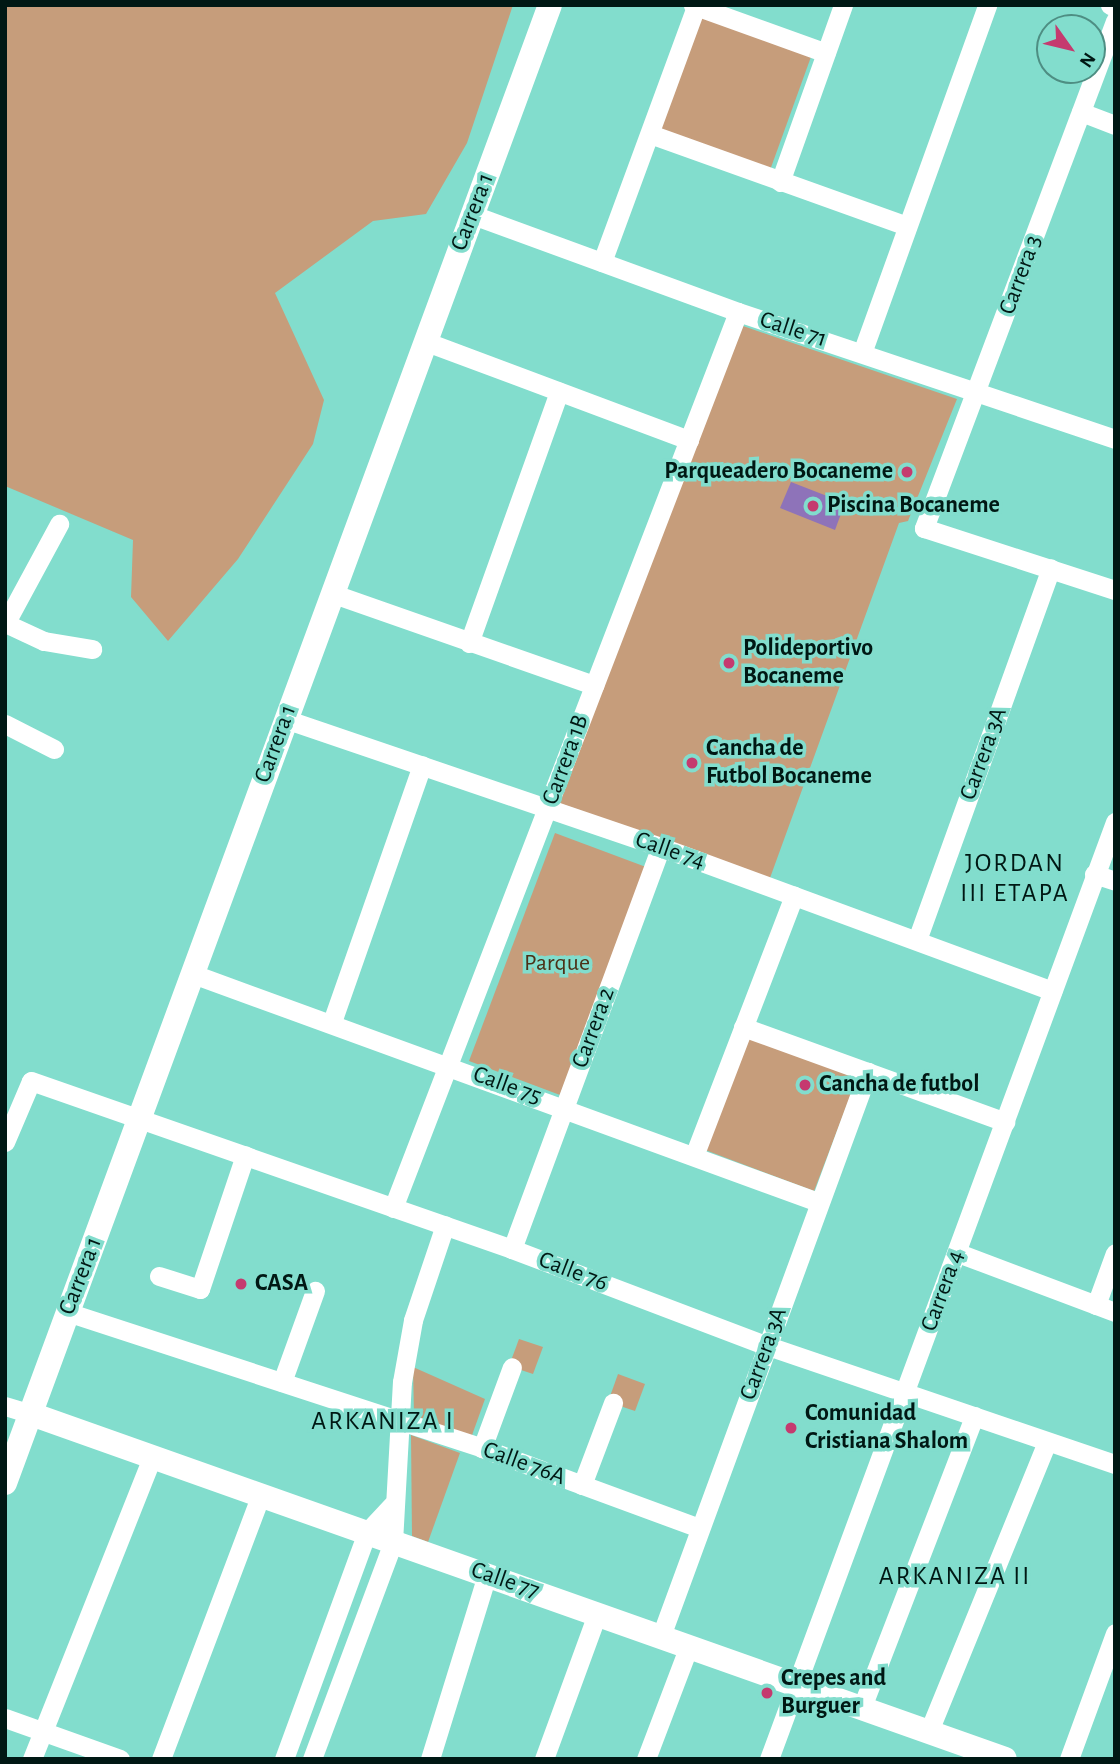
<!DOCTYPE html>
<html>
<head>
<meta charset="utf-8">
<style>
  body { margin:0 }
  #map { position:relative; width:1120px; height:1764px; overflow:hidden; background:#82ddcd; font-family:"Alegreya Sans",sans-serif }
  div>[style] { position:absolute }
  .green>* { inset:0; background:#c69d7b }
  .water>* { inset:0; background:#8e73b9 }
  .minor>* { height:19px; margin:-9.5px; padding:0 9.5px; transform-origin:9.5px; border-radius:9.5px; background:#fff }
  .tertiary>* { height:24px; margin:-12px; padding:0 12px; transform-origin:12px; border-radius:12px; background:#fff }
  .dots>* { width:19px; height:19px; translate:-50% -50%; box-sizing:border-box; border:4px solid #82ddcd; border-radius:50% }
  span { translate:-50% -50%; white-space:nowrap; text-align:center; line-height:1.15; -webkit-text-stroke:7px #82ddcd; paint-order:stroke }
  .street-label { font-size:24px; color:#001814 }
  .poi-label { font-size:24px; color:#001814; font-weight:700 }
  .right { translate:-100% -50%; text-align:right }
  .left { translate:0 -50%; text-align:left }
  .park-label { font-size:24px; color:#4b3017 }
  .neighbourhood-label { font-size:26px; color:#001814; letter-spacing:2px }
  .frame { position:absolute; inset:0; border:7px solid #001814; pointer-events:none }
  .north { position:absolute; left:1036px; top:14px; width:70px; height:70px; box-sizing:border-box; background:#82ddcd; border:2px solid #4e8e83; border-radius:50%; rotate:124deg; font-size:19px; font-weight:700; line-height:28px; text-align:center; color:#001814 }
  .north::after { content:''; display:block; margin:auto; width:24px; height:32px; background:#c53a6f; clip-path:polygon(50% 0,100% 100%,50% 72%,0 100%) }
</style>
</head>
<body>
<div id="map">
  <div class="green">
    <div style="clip-path:polygon(5px 5px,513px 5px,467px 143px,426px 214px,373px 221px,275px 293px,324px 400px,313px 444px,238px 559px,168px 641px,131px 597px,133px 540px,5px 486px)"></div>
    <div style="clip-path:polygon(702px 15px,812px 54px,769px 173px,659px 133px)"></div>
    <div style="clip-path:polygon(743px 326px,957px 399px,908px 521px,899px 523px,770px 878px,556px 802px)"></div>
    <div style="clip-path:polygon(555px 833px,646px 867px,560px 1095px,469px 1061px)"></div>
    <div style="clip-path:polygon(745px 1032px,858px 1076px,814px 1191px,700px 1148px)"></div>
    <div style="clip-path:polygon(519px 1339px,543px 1347px,533px 1374px,509px 1366px)"></div>
    <div style="clip-path:polygon(413px 1367px,485px 1399px,471px 1438px,414px 1415px)"></div>
    <div style="clip-path:polygon(618px 1374px,645px 1384px,635px 1411px,608px 1402px)"></div>
    <div style="clip-path:polygon(411px 1435px,460px 1453px,428px 1542px,412px 1536px)"></div>
  </div>
  <div class="water">
    <div style="clip-path:polygon(791px 482px,845px 503px,835px 530px,780px 508px)"></div>
  </div>
  <div class="minor">
    <div style="left:693px;top:5px;width:141px;rotate:19.8deg"></div>
    <div style="left:1110px;top:5px;width:5px;rotate:22deg"></div>
    <div style="left:1115px;top:21px;width:542px;rotate:110.64deg"></div>
    <div style="left:924px;top:528px;width:201px;rotate:18deg"></div>
    <div style="left:1081px;top:112px;width:36px;rotate:21deg"></div>
    <div style="left:650px;top:134px;width:273px;rotate:19.7deg"></div>
    <div style="left:780px;top:182px;width:188px;rotate:-70.4deg"></div>
    <div style="left:473px;top:215px;width:282px;rotate:20.1deg"></div>
    <div style="left:738px;top:312px;width:398px;rotate:18.6deg"></div>
    <div style="left:602px;top:262px;width:273px;rotate:-69.8deg"></div>
    <div style="left:424px;top:341px;width:283px;rotate:20.5deg"></div>
    <div style="left:862px;top:353px;width:370px;rotate:-70.2deg"></div>
    <div style="left:331px;top:593px;width:279px;rotate:19.3deg"></div>
    <div style="left:5px;top:623px;width:43px;rotate:24.8deg"></div>
    <div style="left:44px;top:641px;width:49px;rotate:9.5deg"></div>
    <div style="left:5px;top:624px;width:114px;rotate:-61.6deg"></div>
    <div style="left:469px;top:643px;width:267px;rotate:-70.3deg"></div>
    <div style="left:285px;top:719px;width:397px;rotate:18.8deg"></div>
    <div style="left:661px;top:847px;width:417px;rotate:20.2deg"></div>
    <div style="left:5px;top:724px;width:55px;rotate:27deg"></div>
    <div style="left:1094px;top:874px;width:22px;rotate:18deg"></div>
    <div style="left:917px;top:940px;width:395px;rotate:-70.2deg"></div>
    <div style="left:193px;top:974px;width:665px;rotate:20.04deg"></div>
    <div style="left:332px;top:1022px;width:272px;rotate:-70.7deg"></div>
    <div style="left:743px;top:1027px;width:279px;rotate:19.9deg"></div>
    <div style="left:5px;top:1142px;width:66px;rotate:-66.9deg"></div>
    <div style="left:31px;top:1081px;width:509px;rotate:19.25deg"></div>
    <div style="left:512px;top:1249px;width:274px;rotate:20.8deg"></div>
    <div style="left:768px;top:1346px;width:367px;rotate:18.8deg"></div>
    <div style="left:694px;top:1156px;width:279px;rotate:-69deg"></div>
    <div style="left:393px;top:1208px;width:960px;rotate:-68.94deg"></div>
    <div style="left:512px;top:1249px;width:429px;rotate:-69.7deg"></div>
    <div style="left:958px;top:1253px;width:168px;rotate:20.6deg"></div>
    <div style="left:159px;top:1276px;width:43px;rotate:17.6deg"></div>
    <div style="left:200px;top:1289px;width:141px;rotate:-71.4deg"></div>
    <div style="left:1096px;top:1305px;width:55px;rotate:-69.9deg"></div>
    <div style="left:67px;top:1312px;width:437px;rotate:18.1deg"></div>
    <div style="left:482px;top:1448px;width:232px;rotate:20.2deg"></div>
    <div style="left:282px;top:1382px;width:97px;rotate:-70.1deg"></div>
    <div style="left:5px;top:1406px;width:27px;rotate:17deg"></div>
    <div style="left:482px;top:1448px;width:86px;rotate:-69.7deg"></div>
    <div style="left:582px;top:1485px;width:88px;rotate:-69.3deg"></div>
    <div style="left:661px;top:1636px;width:601px;rotate:-69.85deg"></div>
    <div style="left:862px;top:1707px;width:312px;rotate:-68.9deg"></div>
    <div style="left:5px;top:1718px;width:122px;rotate:19.6deg"></div>
    <div style="left:929px;top:1731px;width:312px;rotate:-67.8deg"></div>
    <div style="left:32px;top:1759px;width:325px;rotate:-68.3deg"></div>
    <div style="left:161px;top:1759px;width:282px;rotate:-69.3deg"></div>
    <div style="left:284px;top:1759px;width:242px;rotate:-69.9deg"></div>
    <div style="left:367px;top:1532px;width:37px;rotate:-47deg"></div>
    <div style="left:312px;top:1759px;width:232px;rotate:-69.5deg"></div>
    <div style="left:393px;top:1542px;width:160px;rotate:-86.8deg"></div>
    <div style="left:402px;top:1382px;width:63px;rotate:-79.9deg"></div>
    <div style="left:413px;top:1320px;width:100px;rotate:-71.4deg"></div>
    <div style="left:430px;top:1759px;width:193px;rotate:-72.8deg"></div>
    <div style="left:544px;top:1759px;width:154px;rotate:-69.9deg"></div>
    <div style="left:646px;top:1759px;width:121px;rotate:-69.2deg"></div>
    <div style="left:769px;top:1759px;width:999px;rotate:-69.73deg"></div>
    <div style="left:1069px;top:1759px;width:134px;rotate:-69.9deg"></div>
  </div>
  <div class="tertiary">
    <div style="left:31px;top:1414px;width:1033px;rotate:19.5deg"></div>
    <div style="left:5px;top:1483px;width:1575px;rotate:-69.76deg"></div>
  </div>
  <div class="dots">
    <div style="left:907px;top:472px;background:#c53a6f"></div>
    <div style="left:813px;top:506px;background:#c53a6f"></div>
    <div style="left:729px;top:663px;background:#c53a6f"></div>
    <div style="left:692px;top:763px;background:#c53a6f"></div>
    <div style="left:805px;top:1085px;background:#c53a6f"></div>
    <div style="left:241px;top:1284px;background:#c53a6f"></div>
    <div style="left:791px;top:1428px;background:#c53a6f"></div>
    <div style="left:767px;top:1693px;background:#c53a6f"></div>
  </div>
  <div class="street-label">
    <span style="left:473px;top:212px;rotate:-69deg">Carrera 1</span>
    <span style="left:1021px;top:275px;rotate:-70deg">Carrera 3</span>
    <span style="left:793px;top:330px;rotate:18deg">Calle 71</span>
    <span style="left:276px;top:744px;rotate:-70deg">Carrera 1</span>
    <span style="left:984px;top:754px;rotate:-70deg">Carrera 3A</span>
    <span style="left:566px;top:760px;rotate:-70deg">Carrera 1B</span>
    <span style="left:670px;top:851px;rotate:19deg">Calle 74</span>
    <span style="left:594px;top:1028px;rotate:-70deg">Carrera 2</span>
    <span style="left:507px;top:1086px;rotate:20deg">Calle 75</span>
    <span style="left:573px;top:1272px;rotate:21deg">Calle 76</span>
    <span style="left:81px;top:1276px;rotate:-69deg">Carrera 1</span>
    <span style="left:943px;top:1291px;rotate:-70deg">Carrera 4</span>
    <span style="left:764px;top:1354px;rotate:-70deg">Carrera 3A</span>
    <span style="left:524px;top:1464px;rotate:20deg">Calle 76A</span>
    <span style="left:505px;top:1581px;rotate:19deg">Calle 77</span>
  </div>
  <div class="poi-label">
    <span class="right" style="left:893px;top:472px">Parqueadero Bocaneme</span>
    <span class="left" style="left:827px;top:506px">Piscina Bocaneme</span>
    <span class="left" style="left:743px;top:663px">Polideportivo<br>Bocaneme</span>
    <span class="left" style="left:706px;top:763px">Cancha de<br>Futbol Bocaneme</span>
    <span class="left" style="left:819px;top:1085px">Cancha de futbol</span>
    <span class="left" style="left:255px;top:1284px">CASA</span>
    <span class="left" style="left:805px;top:1428px">Comunidad<br>Cristiana Shalom</span>
    <span class="left" style="left:781px;top:1693px">Crepes and<br>Burguer</span>
  </div>
  <div class="park-label">
    <span style="left:557px;top:964px">Parque</span>
  </div>
  <div class="neighbourhood-label">
    <span style="left:1015px;top:879px">JORDAN<br>III ETAPA</span>
    <span style="left:383px;top:1422px">ARKANIZA I</span>
    <span style="left:955px;top:1577px">ARKANIZA II</span>
  </div>
  <div class="frame"></div>
  <div class="north">N</div>
</div>
</body>
</html>
